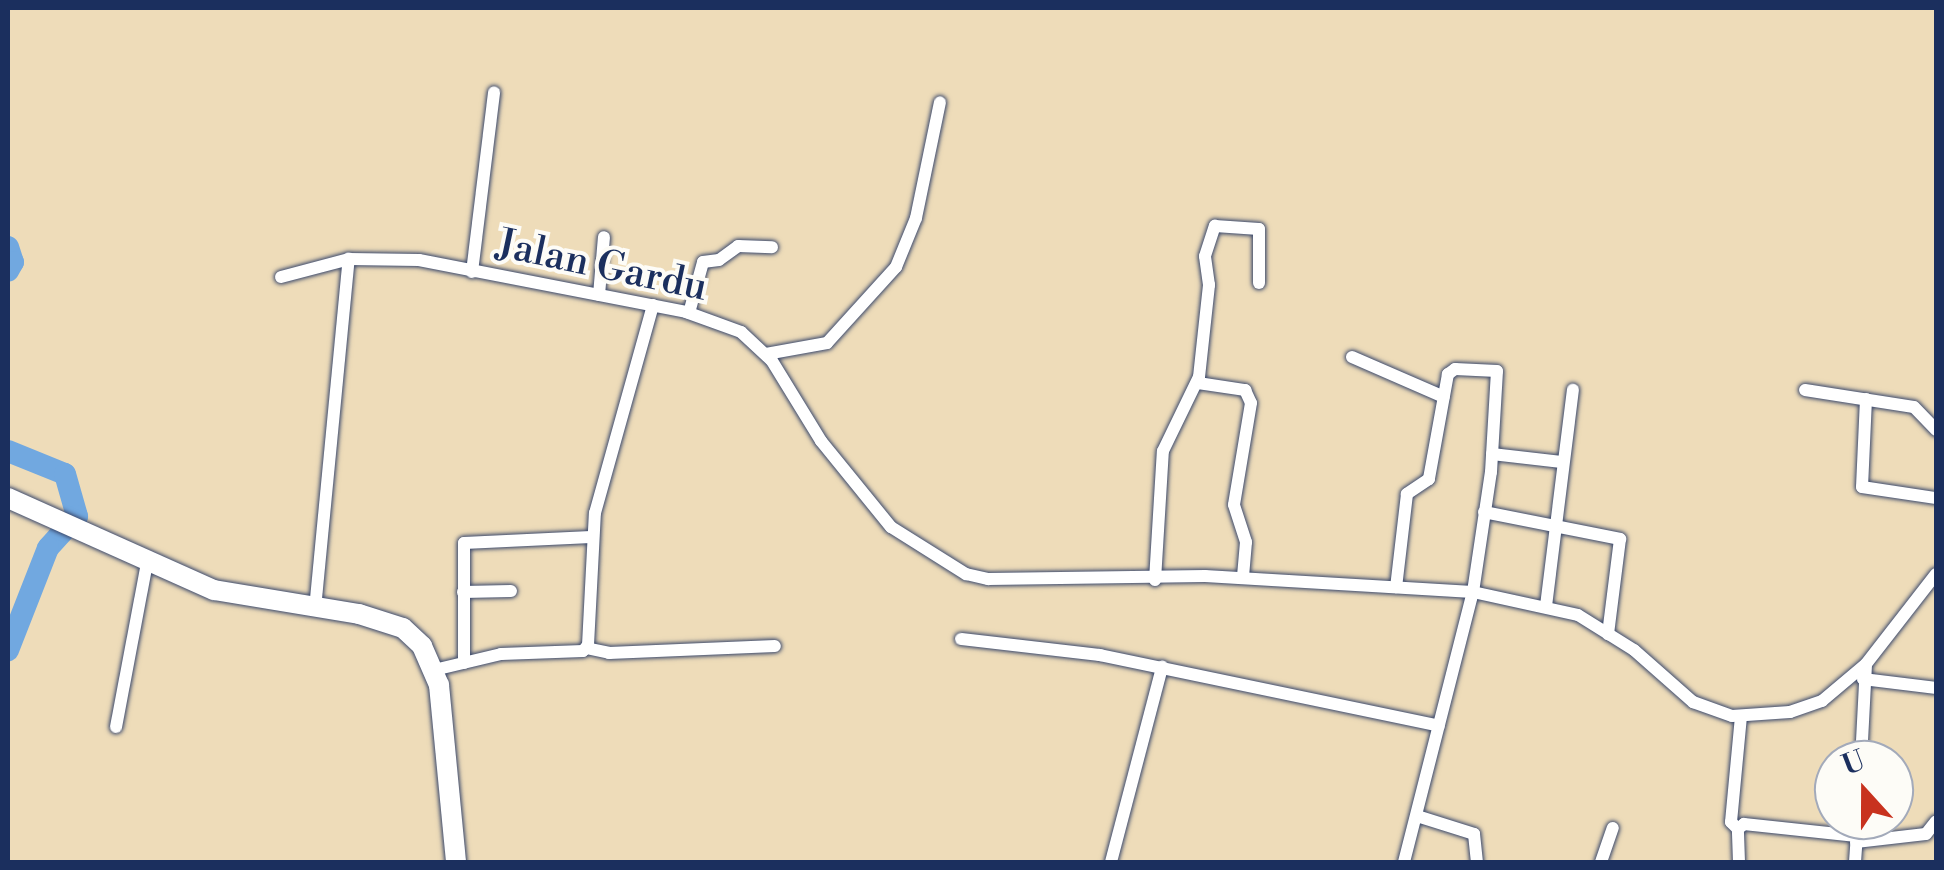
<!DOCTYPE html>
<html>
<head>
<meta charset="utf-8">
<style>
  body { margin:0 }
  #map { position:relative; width:1944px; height:870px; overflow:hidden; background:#eedcb9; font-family:"Libre Bodoni",serif }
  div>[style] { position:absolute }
  .river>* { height:22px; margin:-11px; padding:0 11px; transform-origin:11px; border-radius:11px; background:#71a8e0 }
  .roads { filter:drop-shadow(0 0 2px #3b496c) drop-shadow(0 0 2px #3b496c) }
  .minor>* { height:12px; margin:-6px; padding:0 6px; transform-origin:6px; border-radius:6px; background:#fff }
  .primary>* { height:20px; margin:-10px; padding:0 10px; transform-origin:10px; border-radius:10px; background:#fff }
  span { translate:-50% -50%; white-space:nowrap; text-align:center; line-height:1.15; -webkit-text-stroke:8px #fdfcf7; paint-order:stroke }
  .street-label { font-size:40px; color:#1b2f5e }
  .frame { position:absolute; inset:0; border:10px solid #1b2f5e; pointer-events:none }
  .north { position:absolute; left:1814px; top:740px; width:100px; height:100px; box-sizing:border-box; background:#fdfcf7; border:2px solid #a3aaba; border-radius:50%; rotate:339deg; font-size:28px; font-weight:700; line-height:40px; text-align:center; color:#1b2f5e }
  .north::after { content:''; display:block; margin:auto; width:35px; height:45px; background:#c8321e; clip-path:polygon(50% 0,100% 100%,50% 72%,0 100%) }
</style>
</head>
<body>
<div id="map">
  <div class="river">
    <div style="left:8px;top:247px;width:16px;rotate:72deg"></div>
    <div style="left:13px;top:262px;width:10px;rotate:119deg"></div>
    <div style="left:8px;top:451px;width:61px;rotate:22deg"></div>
    <div style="left:65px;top:474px;width:44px;rotate:74.1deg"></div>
    <div style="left:77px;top:516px;width:43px;rotate:132.2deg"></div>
    <div style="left:48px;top:548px;width:110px;rotate:111.4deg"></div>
  </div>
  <div class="roads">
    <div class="minor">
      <div style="left:472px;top:272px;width:181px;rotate:-83deg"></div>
      <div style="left:281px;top:277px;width:70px;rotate:-14.8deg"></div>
      <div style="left:349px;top:259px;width:70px;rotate:0.8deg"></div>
      <div style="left:419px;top:260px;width:272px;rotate:11deg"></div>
      <div style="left:686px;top:312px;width:59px;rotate:20deg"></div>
      <div style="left:741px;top:332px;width:42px;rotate:43.1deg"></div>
      <div style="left:772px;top:361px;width:94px;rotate:58.5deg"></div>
      <div style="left:821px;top:441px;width:111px;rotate:50.9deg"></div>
      <div style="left:891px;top:527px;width:89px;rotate:32.1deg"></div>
      <div style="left:966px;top:574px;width:23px;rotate:13deg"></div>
      <div style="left:988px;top:579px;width:217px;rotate:-0.8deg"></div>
      <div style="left:1205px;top:576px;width:268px;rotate:3.4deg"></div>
      <div style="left:1473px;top:592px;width:121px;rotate:-81.5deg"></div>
      <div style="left:1491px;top:472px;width:101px;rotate:-86.6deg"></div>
      <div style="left:1497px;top:371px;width:42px;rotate:-177.3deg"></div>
      <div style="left:1455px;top:369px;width:9px;rotate:144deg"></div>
      <div style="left:1448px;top:374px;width:107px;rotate:100.3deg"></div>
      <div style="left:1429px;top:479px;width:27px;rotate:146deg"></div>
      <div style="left:1407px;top:494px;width:94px;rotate:96.7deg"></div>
      <div style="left:599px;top:295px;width:58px;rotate:-85.1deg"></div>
      <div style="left:689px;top:313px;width:53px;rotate:-74.6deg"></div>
      <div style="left:703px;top:262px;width:16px;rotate:-7deg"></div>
      <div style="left:719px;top:260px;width:24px;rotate:-36deg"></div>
      <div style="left:738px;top:246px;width:34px;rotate:2deg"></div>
      <div style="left:766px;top:354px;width:62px;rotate:-10.2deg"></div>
      <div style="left:827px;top:343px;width:103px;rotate:-47.8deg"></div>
      <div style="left:896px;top:267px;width:53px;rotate:-67.8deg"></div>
      <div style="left:916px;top:218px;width:118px;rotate:-78.3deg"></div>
      <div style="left:1352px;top:357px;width:100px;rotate:23.5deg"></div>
      <div style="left:1198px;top:383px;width:48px;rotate:8.5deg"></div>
      <div style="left:1245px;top:390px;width:14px;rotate:65deg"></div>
      <div style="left:1251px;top:403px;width:103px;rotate:99.5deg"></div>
      <div style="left:1234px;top:505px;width:39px;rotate:72deg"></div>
      <div style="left:1246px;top:542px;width:36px;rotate:95deg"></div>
      <div style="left:1805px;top:390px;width:110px;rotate:8.9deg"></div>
      <div style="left:1914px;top:407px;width:32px;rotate:46deg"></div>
      <div style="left:1866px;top:399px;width:88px;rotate:92.6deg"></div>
      <div style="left:1862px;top:487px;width:75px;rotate:8.5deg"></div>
      <div style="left:1492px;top:454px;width:70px;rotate:6.5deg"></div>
      <div style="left:1484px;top:512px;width:139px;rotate:11.2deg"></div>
      <div style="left:1620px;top:539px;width:96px;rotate:97.2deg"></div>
      <div style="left:1155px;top:580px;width:129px;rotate:-86.5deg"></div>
      <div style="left:1163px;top:451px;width:82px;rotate:-64.1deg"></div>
      <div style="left:1199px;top:377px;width:93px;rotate:-83.8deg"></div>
      <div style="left:1209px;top:285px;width:29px;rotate:-98deg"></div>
      <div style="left:1205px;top:256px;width:32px;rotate:-72deg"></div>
      <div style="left:1215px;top:226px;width:44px;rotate:3.9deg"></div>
      <div style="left:1259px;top:229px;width:54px;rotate:90deg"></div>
      <div style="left:463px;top:592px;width:48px;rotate:-1.2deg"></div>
      <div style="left:1546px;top:606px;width:218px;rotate:-82.9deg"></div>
      <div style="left:315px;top:609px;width:352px;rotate:-84.5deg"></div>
      <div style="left:961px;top:639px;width:140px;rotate:6.6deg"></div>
      <div style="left:1100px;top:655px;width:346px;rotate:11.8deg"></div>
      <div style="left:586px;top:648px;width:24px;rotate:12deg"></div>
      <div style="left:609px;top:653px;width:166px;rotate:-2.4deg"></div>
      <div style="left:464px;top:663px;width:120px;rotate:-90deg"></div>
      <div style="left:464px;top:543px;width:127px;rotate:-2.7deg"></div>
      <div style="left:434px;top:670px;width:69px;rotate:-13.4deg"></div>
      <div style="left:501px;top:654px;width:82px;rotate:-2.1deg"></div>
      <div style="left:583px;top:651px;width:8px;rotate:-50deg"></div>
      <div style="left:588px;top:645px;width:132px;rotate:-87deg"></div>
      <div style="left:595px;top:513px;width:216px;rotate:-74.4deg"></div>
      <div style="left:1863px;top:679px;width:74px;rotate:7deg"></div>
      <div style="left:116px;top:727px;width:167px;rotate:-79.3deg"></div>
      <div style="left:1861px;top:760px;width:96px;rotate:-87deg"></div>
      <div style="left:1866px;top:664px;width:114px;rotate:-52.1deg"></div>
      <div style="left:1417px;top:816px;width:60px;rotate:17.5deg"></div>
      <div style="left:1474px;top:834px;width:28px;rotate:84deg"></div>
      <div style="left:1738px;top:829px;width:10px;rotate:-135deg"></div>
      <div style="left:1731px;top:822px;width:106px;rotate:-84.6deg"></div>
      <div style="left:1856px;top:842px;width:70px;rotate:-6.5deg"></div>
      <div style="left:1926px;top:834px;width:16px;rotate:-52deg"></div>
      <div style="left:1111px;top:862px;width:202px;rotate:-75.3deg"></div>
      <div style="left:1404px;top:862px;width:279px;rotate:-75.7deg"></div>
      <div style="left:1473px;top:592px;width:107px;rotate:12.4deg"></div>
      <div style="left:1578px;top:615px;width:66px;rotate:32deg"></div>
      <div style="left:1634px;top:650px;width:79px;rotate:41.4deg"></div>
      <div style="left:1693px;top:702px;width:41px;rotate:19.7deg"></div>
      <div style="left:1732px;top:716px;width:58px;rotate:-3.9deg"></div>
      <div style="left:1790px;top:712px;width:34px;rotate:-19deg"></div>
      <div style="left:1822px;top:701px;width:57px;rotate:-40.1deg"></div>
      <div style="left:1601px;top:862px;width:36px;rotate:-71deg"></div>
      <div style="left:1739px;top:862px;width:33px;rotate:-92deg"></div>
      <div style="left:1738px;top:829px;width:8px;rotate:-40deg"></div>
      <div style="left:1744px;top:824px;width:113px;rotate:6.1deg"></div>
      <div style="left:1855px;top:862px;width:42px;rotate:-85.9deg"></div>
    </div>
    <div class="primary">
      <div style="left:8px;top:498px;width:226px;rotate:24.1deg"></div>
      <div style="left:214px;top:590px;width:147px;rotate:9.4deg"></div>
      <div style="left:359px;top:614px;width:46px;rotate:17.7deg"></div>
      <div style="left:403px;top:628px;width:26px;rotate:43deg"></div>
      <div style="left:422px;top:646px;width:43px;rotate:66.4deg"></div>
      <div style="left:439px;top:685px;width:178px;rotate:84.5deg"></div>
    </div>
  </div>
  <div class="street-label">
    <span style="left:602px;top:266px;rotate:12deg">Jalan Gardu</span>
  </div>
  <div class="frame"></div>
  <div class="north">U</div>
</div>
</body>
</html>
